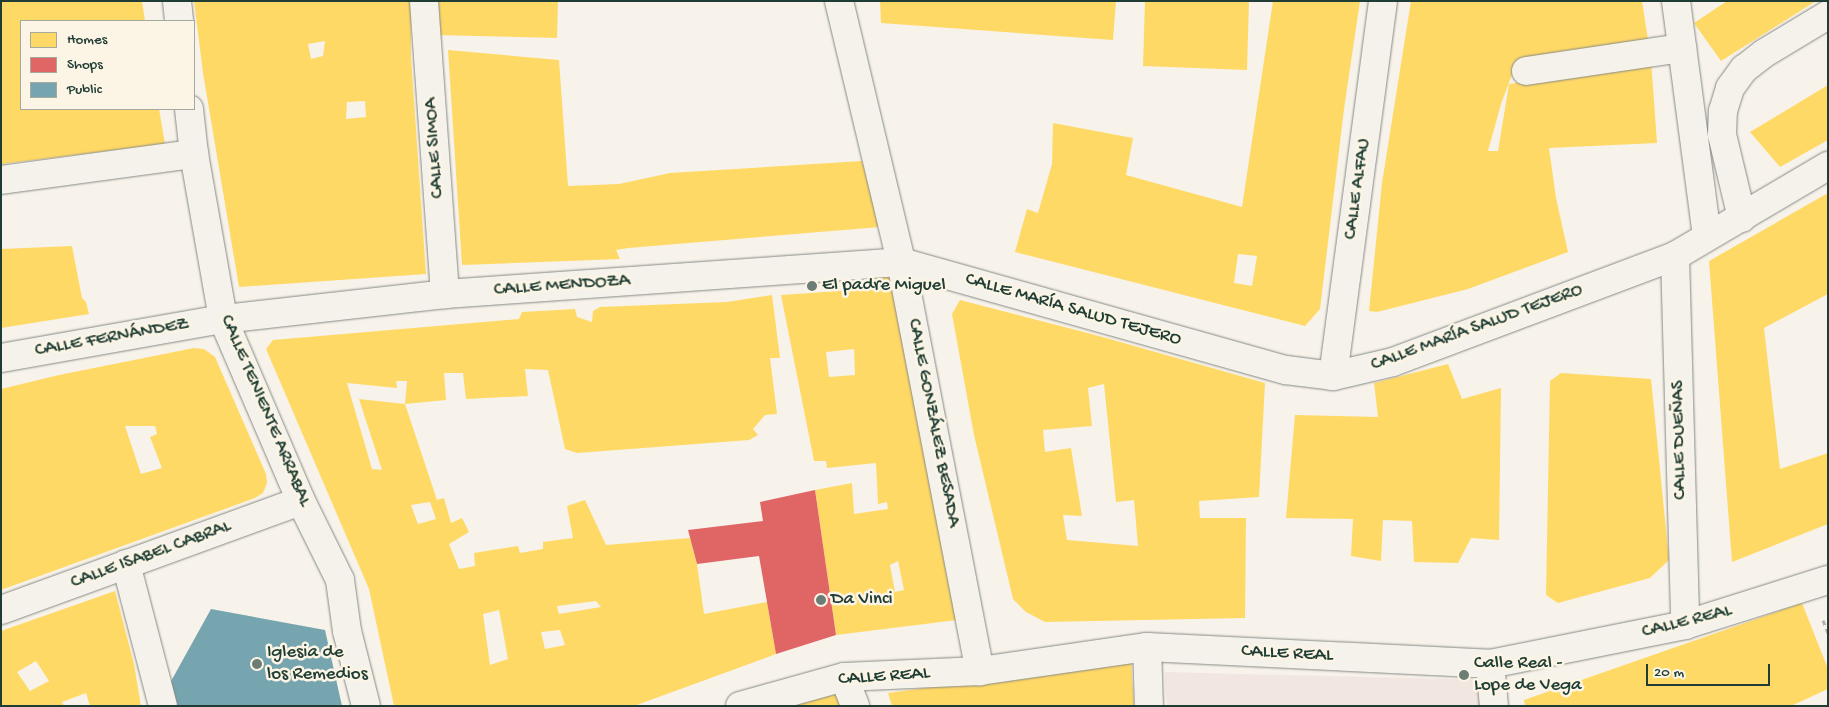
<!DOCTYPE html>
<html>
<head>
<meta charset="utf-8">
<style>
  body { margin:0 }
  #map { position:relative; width:1829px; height:707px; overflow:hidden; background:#f7f3ea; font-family:"Gochi Hand",sans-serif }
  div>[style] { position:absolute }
  .built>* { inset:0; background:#f2e6e0 }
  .homes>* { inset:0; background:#ffd966 }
  .shops>* { inset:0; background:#e06666 }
  .public>* { inset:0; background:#76a5af }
  .path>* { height:3px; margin-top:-1.5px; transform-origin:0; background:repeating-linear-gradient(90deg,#b0b2ad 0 5px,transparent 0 9px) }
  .roads { filter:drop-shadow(0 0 1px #868984) drop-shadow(0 0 1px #868984) }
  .pedestrian>* { height:28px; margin:-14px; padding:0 14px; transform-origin:14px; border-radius:14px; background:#f5f2ec }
  .minor>* { height:28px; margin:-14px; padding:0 14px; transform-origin:14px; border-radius:14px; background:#f5f2ec }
  .dots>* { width:14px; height:14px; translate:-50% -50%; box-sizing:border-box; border:2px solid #fcf5e5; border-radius:50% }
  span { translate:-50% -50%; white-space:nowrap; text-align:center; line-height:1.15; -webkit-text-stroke:5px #fcf5e5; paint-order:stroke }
  .street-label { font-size:19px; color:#1f3d34 }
  .poi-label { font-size:19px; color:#1f3d34 }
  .left { translate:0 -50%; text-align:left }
  .frame { position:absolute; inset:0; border:2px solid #1f3d34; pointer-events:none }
  .legend { position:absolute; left:20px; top:20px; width:175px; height:90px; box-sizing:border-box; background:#fcf5e5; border:1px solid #a4ab9e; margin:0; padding:6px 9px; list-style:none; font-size:15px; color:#1f3d34 }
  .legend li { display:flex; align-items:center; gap:10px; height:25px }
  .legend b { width:25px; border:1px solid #a4ab9e }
  .scale { position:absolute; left:1646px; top:664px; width:124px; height:22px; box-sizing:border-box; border:2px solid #1f3d34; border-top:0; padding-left:6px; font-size:15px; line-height:18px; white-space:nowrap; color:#1f3d34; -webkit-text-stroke:4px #fcf5e5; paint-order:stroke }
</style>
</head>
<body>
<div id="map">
  <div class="built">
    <div style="clip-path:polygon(1164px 672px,1489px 680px,1489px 706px,1167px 706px)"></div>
  </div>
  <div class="homes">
    <div style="clip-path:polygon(1px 1px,142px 1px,145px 21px,21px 21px,21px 109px,159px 109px,165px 144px,1px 164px)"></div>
    <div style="clip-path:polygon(evenodd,194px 1px,411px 1px,411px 57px,426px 274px,239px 287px,203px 73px,194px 1px,325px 41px,323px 56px,311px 59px,308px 44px,325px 41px,194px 1px,365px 101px,366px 117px,346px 119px,347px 102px,365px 101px)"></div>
    <div style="clip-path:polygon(435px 1px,558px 1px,557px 38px,434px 35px)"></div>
    <div style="clip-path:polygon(880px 1px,1116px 1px,1113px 40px,881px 23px)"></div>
    <div style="clip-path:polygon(1145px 1px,1249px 1px,1247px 70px,1143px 66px)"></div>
    <div style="clip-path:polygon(evenodd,1273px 1px,1360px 1px,1344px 109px,1320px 309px,1305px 326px,1015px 252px,1027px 209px,1038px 213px,1052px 164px,1053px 123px,1133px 138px,1126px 175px,1242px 207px,1273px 1px,1238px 254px,1257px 256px,1252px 286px,1234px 283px,1238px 254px)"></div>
    <div style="clip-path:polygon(1411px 1px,1642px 1px,1649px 46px,1517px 61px,1501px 104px,1488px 151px,1498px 151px,1509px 84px,1651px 60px,1657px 143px,1549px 148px,1556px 198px,1568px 252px,1468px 289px,1377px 312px,1369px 311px,1382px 183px)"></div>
    <div style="clip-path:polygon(1727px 1px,1816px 1px,1721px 61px,1694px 23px)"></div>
    <div style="clip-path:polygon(448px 50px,559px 60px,568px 186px,619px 184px,670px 173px,862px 161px,880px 227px,628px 248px,616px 250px,620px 259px,462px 265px)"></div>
    <div style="clip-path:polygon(1828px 85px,1828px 140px,1780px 167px,1750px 132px)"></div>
    <div style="clip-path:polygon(1828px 193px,1828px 294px,1764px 328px,1780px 469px,1828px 453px,1828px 524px,1732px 562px,1709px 261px)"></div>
    <div style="clip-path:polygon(72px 246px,82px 298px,86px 302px,89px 314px,1px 328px,1px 249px)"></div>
    <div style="clip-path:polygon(evenodd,888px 276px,899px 287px,965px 619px,836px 635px,815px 490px,852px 483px,854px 514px,888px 509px,887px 502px,878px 504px,876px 463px,827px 468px,826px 461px,814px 461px,781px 295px,868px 289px,868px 277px,888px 276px,854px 349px,855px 375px,829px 377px,826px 352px,854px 349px,888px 276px,898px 561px,904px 590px,895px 592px,890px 565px,898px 561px)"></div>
    <div style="clip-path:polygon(evenodd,772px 295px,780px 358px,770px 358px,777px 414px,765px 415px,753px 429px,758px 435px,749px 440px,577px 453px,565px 449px,548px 370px,525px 369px,528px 396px,466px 399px,463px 373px,444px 373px,446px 400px,405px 404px,437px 500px,444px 498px,451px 523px,462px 518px,469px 532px,449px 544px,459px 569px,475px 566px,474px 553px,518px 546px,520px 553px,543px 549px,543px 542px,573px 538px,567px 506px,585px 500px,606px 545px,690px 538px,697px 564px,704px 614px,767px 602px,776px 654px,634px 706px,394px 706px,369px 589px,266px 349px,273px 340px,519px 319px,522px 312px,575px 309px,577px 317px,592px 322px,593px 311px,600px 307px,727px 302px,772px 295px,396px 381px,407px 381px,405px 404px,359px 399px,382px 470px,372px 469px,347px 383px,397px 388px,396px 381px,772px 295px,430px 502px,436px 519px,418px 524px,411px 505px,430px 502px,772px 295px,596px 601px,601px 607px,559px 614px,557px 606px,596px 601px,772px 295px,499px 610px,508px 659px,490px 665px,483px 614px,499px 610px,772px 295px,560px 630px,565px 645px,545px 649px,541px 632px,560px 630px)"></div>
    <div style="clip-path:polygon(evenodd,960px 300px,1099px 336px,1265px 383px,1259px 497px,1199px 501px,1200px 518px,1246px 518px,1245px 618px,1045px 622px,1026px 612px,1013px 599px,974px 435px,952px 314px,960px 300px,1104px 384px,1116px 502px,1134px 500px,1138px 546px,1067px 540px,1063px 515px,1082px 516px,1071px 448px,1045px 452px,1043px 430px,1092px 426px,1088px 388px,1104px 384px)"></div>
    <div style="clip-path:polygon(evenodd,194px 348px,204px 349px,215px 357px,266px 474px,267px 483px,263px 493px,255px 498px,1px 590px,1px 389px,59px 375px,194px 348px,125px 426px,155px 426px,157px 434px,150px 437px,162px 468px,141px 474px,125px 426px)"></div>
    <div style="clip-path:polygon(1448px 364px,1462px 399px,1501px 388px,1499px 540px,1471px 538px,1458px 563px,1414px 562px,1412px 521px,1383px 520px,1381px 561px,1351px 556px,1353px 519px,1286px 518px,1295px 415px,1378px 417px,1374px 383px)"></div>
    <div style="clip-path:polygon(1561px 373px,1651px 379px,1669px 560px,1650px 578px,1558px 603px,1546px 595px,1550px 381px)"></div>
    <div style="clip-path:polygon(evenodd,115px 591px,134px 664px,141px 706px,90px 706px,86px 693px,62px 702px,64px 706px,1px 706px,1px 631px,115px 591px,36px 661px,49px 681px,30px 691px,17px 672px,36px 661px)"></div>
    <div style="clip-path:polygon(1802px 603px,1828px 669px,1828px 689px,1791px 706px,1525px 706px,1524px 700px)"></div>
    <div style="clip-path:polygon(1131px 660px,1134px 706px,892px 706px,888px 693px)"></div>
    <div style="clip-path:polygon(833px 688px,841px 706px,783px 706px)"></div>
  </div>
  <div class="shops">
    <div style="clip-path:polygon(815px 490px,836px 635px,776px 654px,759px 556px,697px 564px,688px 530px,763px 521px,760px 502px)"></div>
  </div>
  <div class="public">
    <div style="clip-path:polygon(211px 609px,325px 630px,342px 706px,176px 706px,170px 683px)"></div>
  </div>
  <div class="path">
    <div style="left:1823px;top:620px;width:14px;rotate:69deg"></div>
  </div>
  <div class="roads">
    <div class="pedestrian">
      <div style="left:1676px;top:1px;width:236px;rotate:82.5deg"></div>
      <div style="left:1526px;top:71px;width:158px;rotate:-8.4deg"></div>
      <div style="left:1742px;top:218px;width:85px;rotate:-103.5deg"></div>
      <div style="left:1722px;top:135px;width:24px;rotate:-88deg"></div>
      <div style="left:1723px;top:111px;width:24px;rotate:-73deg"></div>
      <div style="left:1730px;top:88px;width:24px;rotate:-54deg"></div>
      <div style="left:1744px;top:69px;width:24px;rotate:-38deg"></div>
      <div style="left:1763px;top:54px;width:76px;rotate:-31deg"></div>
      <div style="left:126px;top:564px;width:147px;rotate:75.4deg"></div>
      <div style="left:844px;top:677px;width:31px;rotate:69deg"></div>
    </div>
    <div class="minor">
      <div style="left:177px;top:1px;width:20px;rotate:84deg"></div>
      <div style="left:424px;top:1px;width:294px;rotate:85.9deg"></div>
      <div style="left:839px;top:1px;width:268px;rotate:76.6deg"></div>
      <div style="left:901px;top:262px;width:417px;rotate:79.1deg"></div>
      <div style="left:189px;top:109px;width:45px;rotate:83.7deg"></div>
      <div style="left:194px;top:154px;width:168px;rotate:80deg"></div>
      <div style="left:223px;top:319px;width:198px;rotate:66.8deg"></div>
      <div style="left:301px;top:501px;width:88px;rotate:63.7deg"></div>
      <div style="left:340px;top:580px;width:51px;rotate:82.2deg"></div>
      <div style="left:347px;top:631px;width:77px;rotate:75.8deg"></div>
      <div style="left:1px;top:180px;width:195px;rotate:-7.7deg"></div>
      <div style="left:1675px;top:256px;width:369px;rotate:88.4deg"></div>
      <div style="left:1px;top:358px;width:225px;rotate:-10deg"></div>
      <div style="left:223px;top:319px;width:223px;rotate:-6.4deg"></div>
      <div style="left:445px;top:294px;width:457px;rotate:-4deg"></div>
      <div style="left:901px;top:262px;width:400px;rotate:15.7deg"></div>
      <div style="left:1286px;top:370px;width:47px;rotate:7.3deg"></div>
      <div style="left:1333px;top:376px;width:62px;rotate:-13.1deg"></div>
      <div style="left:1393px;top:362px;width:301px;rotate:-20.6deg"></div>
      <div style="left:1675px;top:256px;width:178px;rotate:-30.5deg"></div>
      <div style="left:1333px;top:376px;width:378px;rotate:-82.4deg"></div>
      <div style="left:1px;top:610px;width:319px;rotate:-20deg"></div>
      <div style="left:1147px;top:647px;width:59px;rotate:88.1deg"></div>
      <div style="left:1490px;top:664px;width:42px;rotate:84.6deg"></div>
      <div style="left:740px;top:706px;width:108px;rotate:-15.6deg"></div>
      <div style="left:844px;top:677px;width:136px;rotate:-2.5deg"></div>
      <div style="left:980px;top:671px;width:169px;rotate:-8.2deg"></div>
      <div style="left:1147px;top:647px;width:343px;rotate:2.8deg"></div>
      <div style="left:1490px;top:664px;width:199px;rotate:-11.3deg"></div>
      <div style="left:1685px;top:625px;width:150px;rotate:-17.5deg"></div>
    </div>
  </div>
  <div class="dots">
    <div style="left:812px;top:286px;background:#6b7d74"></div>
    <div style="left:821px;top:600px;background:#6b7d74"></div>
    <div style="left:257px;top:664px;background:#6b7d74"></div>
    <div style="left:1464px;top:675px;background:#6b7d74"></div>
  </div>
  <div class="street-label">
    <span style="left:435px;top:148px;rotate:-94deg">CALLE SIMOA</span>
    <span style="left:1358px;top:189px;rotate:-82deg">CALLE ALFAU</span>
    <span style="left:562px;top:286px;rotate:-4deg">CALLE MENDOZA</span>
    <span style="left:1073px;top:310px;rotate:16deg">CALLE MARÍA SALUD TEJERO</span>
    <span style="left:1477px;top:328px;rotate:-20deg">CALLE MARÍA SALUD TEJERO</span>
    <span style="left:112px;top:338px;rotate:-10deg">CALLE FERNÁNDEZ</span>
    <span style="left:265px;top:411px;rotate:67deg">CALLE TENIENTE ARRABAL</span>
    <span style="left:933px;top:423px;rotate:79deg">CALLE GONZÁLEZ BESADA</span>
    <span style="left:1680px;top:440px;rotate:-91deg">CALLE DUEÑAS</span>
    <span style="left:151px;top:555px;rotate:-20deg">CALLE ISABEL CABRAL</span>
    <span style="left:1687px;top:622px;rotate:-14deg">CALLE REAL</span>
    <span style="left:1287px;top:654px;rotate:3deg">CALLE REAL</span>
    <span style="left:884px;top:677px;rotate:-4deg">CALLE REAL</span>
  </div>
  <div class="poi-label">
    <span class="left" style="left:822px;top:286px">El padre Miguel</span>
    <span class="left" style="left:831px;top:600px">Da Vinci</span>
    <span class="left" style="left:267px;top:664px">Iglesia de<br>los Remedios</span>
    <span class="left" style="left:1474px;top:675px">Calle Real -<br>Lope de Vega</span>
  </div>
  <div class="frame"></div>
  <ul class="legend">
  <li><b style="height:14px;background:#ffd966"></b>Homes</li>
  <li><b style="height:14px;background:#e06666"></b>Shops</li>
  <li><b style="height:14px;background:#76a5af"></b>Public</li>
  </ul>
  <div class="scale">20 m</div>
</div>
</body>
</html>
